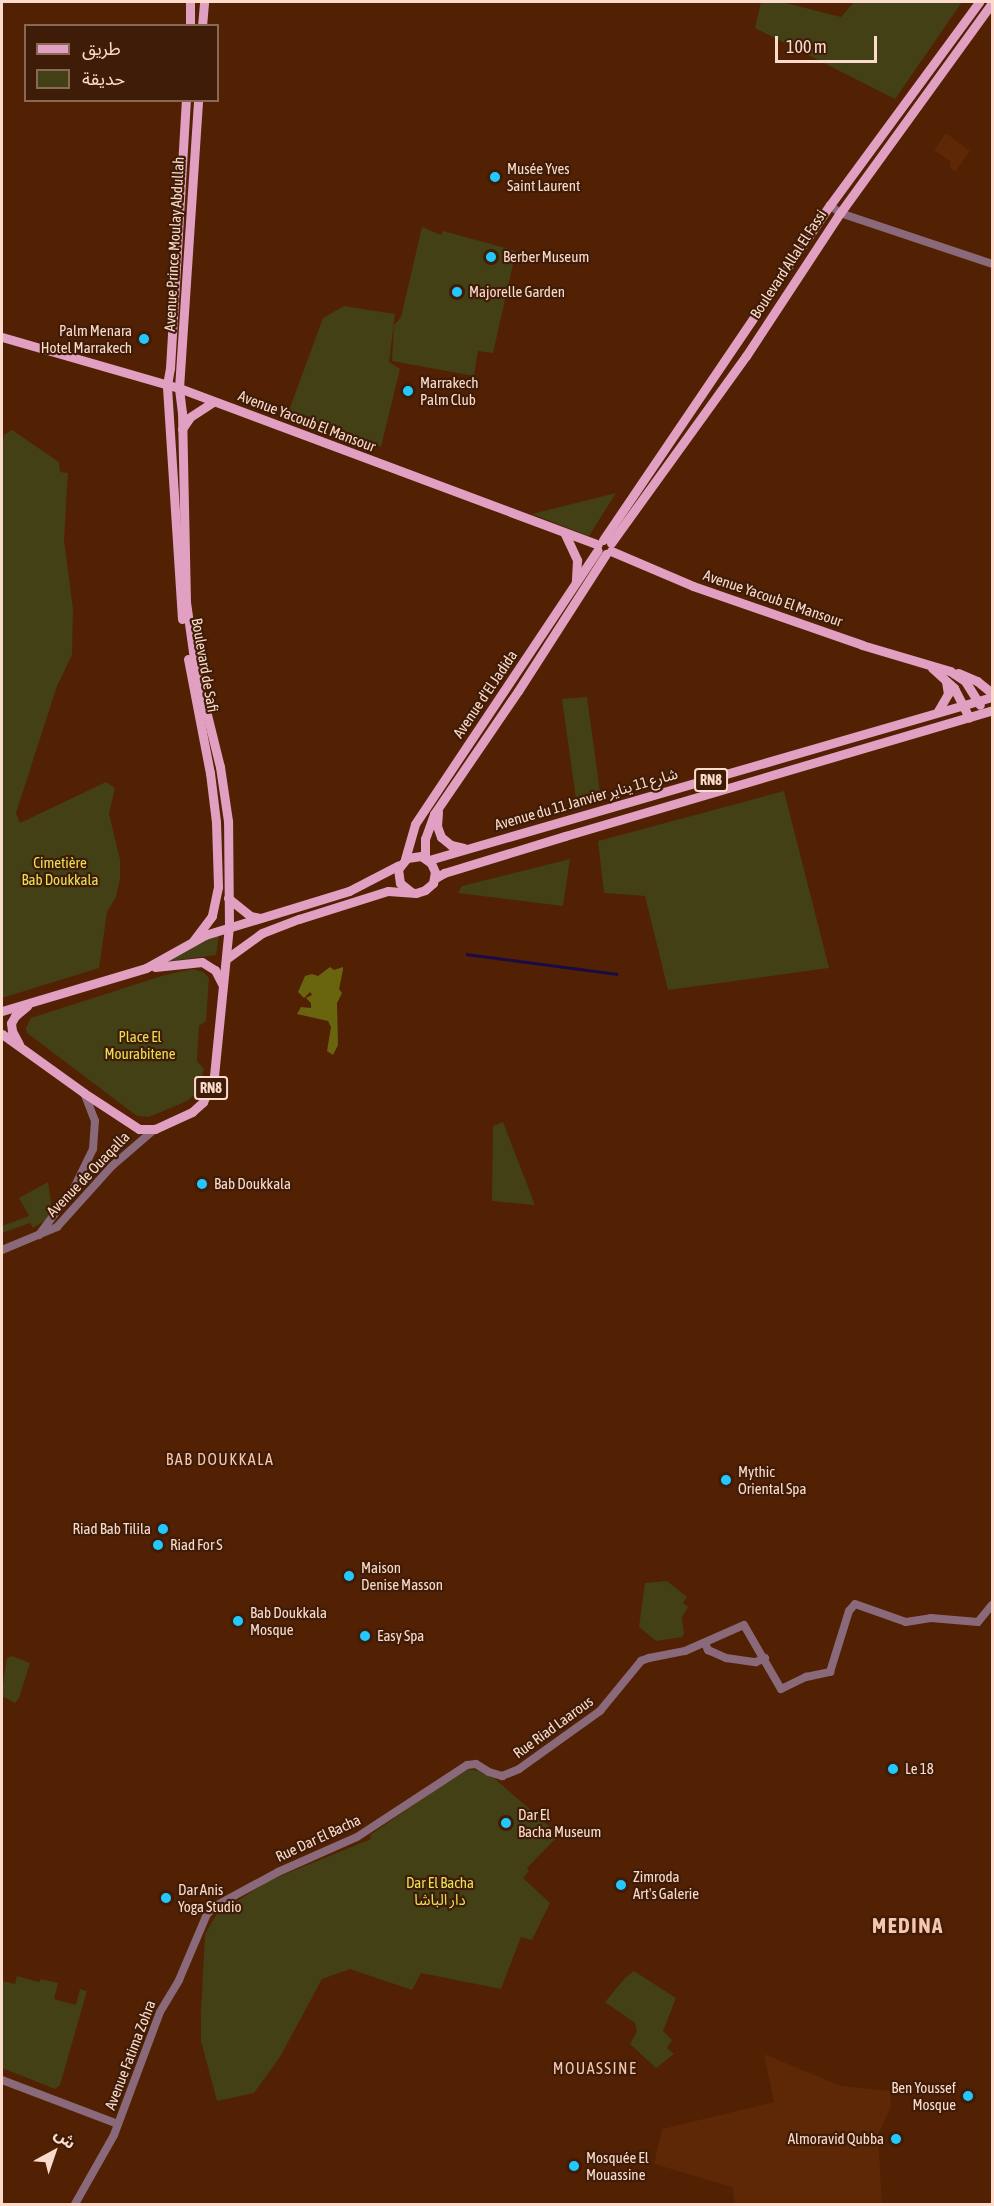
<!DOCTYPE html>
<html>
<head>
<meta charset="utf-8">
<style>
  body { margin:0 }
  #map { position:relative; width:994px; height:2206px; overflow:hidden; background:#522002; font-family:"Asap Condensed","Noto Sans Arabic",sans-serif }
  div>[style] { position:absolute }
  .built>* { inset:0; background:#5e2705 }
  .green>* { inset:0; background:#424014 }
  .forest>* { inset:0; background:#69650f }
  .water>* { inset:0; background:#1a0b45 }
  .minor>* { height:8px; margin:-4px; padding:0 4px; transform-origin:4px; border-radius:4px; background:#89697a }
  .major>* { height:9px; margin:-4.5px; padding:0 4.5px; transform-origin:4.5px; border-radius:4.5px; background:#e1a0c2 }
  .dots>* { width:16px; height:16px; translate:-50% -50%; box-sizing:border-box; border:3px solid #3f1c08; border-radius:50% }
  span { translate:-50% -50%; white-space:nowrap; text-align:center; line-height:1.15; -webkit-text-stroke:4.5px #3f1c08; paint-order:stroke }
  .shield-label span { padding:2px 4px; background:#3f1c08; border:2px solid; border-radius:4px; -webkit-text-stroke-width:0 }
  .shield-label { font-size:14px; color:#fbdbcb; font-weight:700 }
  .poi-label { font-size:15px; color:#fbdbcb }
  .left { translate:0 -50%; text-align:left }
  .right { translate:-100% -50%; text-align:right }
  .street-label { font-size:15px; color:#fbdbcb }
  .park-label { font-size:15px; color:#e6e054 }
  .neighbourhood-label { font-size:16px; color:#f6c6af; letter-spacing:1.5px }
  .district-label { font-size:21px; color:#f6c6af; font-weight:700; letter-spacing:1.5px }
  .frame { position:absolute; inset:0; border:3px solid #fbdbcb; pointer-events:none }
  .legend { position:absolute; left:24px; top:24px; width:195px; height:78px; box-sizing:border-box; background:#3f1c08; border:2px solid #8a6856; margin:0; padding:8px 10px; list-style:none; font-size:18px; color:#fbdbcb }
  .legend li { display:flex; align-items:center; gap:12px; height:30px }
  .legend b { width:30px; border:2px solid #8a6856 }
  .north { position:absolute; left:24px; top:2122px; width:60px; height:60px; -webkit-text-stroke:4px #3f1c08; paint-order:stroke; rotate:40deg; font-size:16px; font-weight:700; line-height:24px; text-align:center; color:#fbdbcb }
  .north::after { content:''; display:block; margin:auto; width:21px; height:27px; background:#fbdbcb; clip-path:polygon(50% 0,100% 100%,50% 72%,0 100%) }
  .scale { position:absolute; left:775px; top:36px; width:102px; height:27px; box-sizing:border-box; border:3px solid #fbdbcb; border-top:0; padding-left:8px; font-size:18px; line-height:21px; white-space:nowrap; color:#fbdbcb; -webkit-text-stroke:4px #3f1c08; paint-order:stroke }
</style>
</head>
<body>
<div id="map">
  <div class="built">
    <div style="clip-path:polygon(946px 133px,970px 151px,955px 172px,949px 167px,951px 162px,934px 150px)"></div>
    <div style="clip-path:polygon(764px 2054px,841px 2086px,890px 2091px,891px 2107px,878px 2134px,882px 2204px,735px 2204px,732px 2187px,654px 2164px,662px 2129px,774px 2102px)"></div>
  </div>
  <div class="green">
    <div style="clip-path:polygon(761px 2px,782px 2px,841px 17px,854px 2px,962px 2px,895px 99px,755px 28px)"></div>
    <div style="clip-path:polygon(422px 227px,441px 235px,443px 231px,516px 251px,493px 353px,478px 351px,474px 376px,392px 361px,394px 325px,401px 317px)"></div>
    <div style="clip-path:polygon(344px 306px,395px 314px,389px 362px,400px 369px,381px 447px,288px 413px,323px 318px)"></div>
    <div style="clip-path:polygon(12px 430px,59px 462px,60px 472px,68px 473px,64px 540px,73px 609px,72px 655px,57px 686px,16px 813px,20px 823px,106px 782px,115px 788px,109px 814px,120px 859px,120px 879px,116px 897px,107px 912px,99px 968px,2px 998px,2px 449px,4px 435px)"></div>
    <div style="clip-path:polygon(616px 493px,589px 536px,532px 514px)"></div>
    <div style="clip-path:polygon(587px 697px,600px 792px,576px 799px,562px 699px)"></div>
    <div style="clip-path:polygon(784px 791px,829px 968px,668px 990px,645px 896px,604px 893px,598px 841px)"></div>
    <div style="clip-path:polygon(570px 859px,563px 906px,458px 893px,462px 886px)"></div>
    <div style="clip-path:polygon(219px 935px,216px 955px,164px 962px,208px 938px)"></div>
    <div style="clip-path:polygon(193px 969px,203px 972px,209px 978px,206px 1021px,199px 1026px,197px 1061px,204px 1069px,200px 1083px,194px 1095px,187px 1101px,149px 1117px,137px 1116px,27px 1033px,26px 1028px,31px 1018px,40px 1015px,165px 975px)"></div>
    <div style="clip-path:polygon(503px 1122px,535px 1205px,492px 1201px,493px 1126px)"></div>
    <div style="clip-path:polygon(48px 1182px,51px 1202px,50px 1215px,46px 1220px,33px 1228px,30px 1223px,2px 1233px,2px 1226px,29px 1216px,19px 1198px)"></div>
    <div style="clip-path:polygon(667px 1581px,687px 1597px,683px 1603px,688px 1607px,682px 1617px,684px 1634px,682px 1637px,656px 1641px,639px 1627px,645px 1583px)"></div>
    <div style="clip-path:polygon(12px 1656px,30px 1663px,19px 1698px,15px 1703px,2px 1696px,2px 1691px,7px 1658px)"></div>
    <div style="clip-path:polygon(465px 1769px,480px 1771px,494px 1778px,559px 1835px,527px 1868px,529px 1871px,523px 1878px,550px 1903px,532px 1940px,521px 1937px,501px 1989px,421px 1973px,412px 1990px,350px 1969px,322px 1979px,280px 2057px,254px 2093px,217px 2101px,201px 2041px,201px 2014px,205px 1934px,217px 1914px,268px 1881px,371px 1839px,370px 1835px)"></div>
    <div style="clip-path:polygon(634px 1971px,676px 1998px,663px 2031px,672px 2040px,667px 2048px,674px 2054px,656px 2068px,630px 2044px,637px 2031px,635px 2023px,605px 2002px,625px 1978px)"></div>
    <div style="clip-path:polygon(17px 1976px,39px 1982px,41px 1979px,58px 1983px,54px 1999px,76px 2005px,80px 1989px,87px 1991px,60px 2085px,55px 2089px,2px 2068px,2px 1981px,15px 1984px)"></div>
  </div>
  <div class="forest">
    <div style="clip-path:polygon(330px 967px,334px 970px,343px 967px,343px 970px,339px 989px,342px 993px,337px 1003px,338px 1045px,333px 1055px,327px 1051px,331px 1027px,328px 1021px,297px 1014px,301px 1007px,311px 1008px,311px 1003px,306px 998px,312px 995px,310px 992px,304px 998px,298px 992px,305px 976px,312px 974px,318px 976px)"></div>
  </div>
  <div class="water">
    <div style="clip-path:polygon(466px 953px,618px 973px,618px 976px,466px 956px)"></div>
  </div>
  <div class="minor">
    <div style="left:830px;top:205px;width:13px;rotate:39deg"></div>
    <div style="left:840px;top:213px;width:160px;rotate:18.5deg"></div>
    <div style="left:39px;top:1235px;width:59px;rotate:-53.3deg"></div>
    <div style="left:74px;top:1188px;width:43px;rotate:-64deg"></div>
    <div style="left:93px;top:1149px;width:28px;rotate:-86deg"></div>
    <div style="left:95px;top:1121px;width:30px;rotate:-111deg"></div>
    <div style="left:2px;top:1250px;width:60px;rotate:-22.7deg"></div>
    <div style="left:57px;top:1227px;width:82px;rotate:-48deg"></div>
    <div style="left:112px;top:1166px;width:57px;rotate:-40.7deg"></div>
    <div style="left:705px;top:1643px;width:8px;rotate:67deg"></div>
    <div style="left:708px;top:1650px;width:20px;rotate:24deg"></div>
    <div style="left:726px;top:1658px;width:30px;rotate:8deg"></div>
    <div style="left:756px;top:1662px;width:10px;rotate:-24deg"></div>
    <div style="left:2px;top:2080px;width:124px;rotate:20.8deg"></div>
    <div style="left:75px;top:2204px;width:79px;rotate:-60.5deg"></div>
    <div style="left:114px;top:2135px;width:131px;rotate:-69.5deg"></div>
    <div style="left:160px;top:2012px;width:37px;rotate:-59deg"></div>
    <div style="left:179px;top:1980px;width:72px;rotate:-67deg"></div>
    <div style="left:207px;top:1914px;width:13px;rotate:-42deg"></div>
    <div style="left:217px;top:1905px;width:69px;rotate:-28.4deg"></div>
    <div style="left:278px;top:1872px;width:86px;rotate:-23.9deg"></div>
    <div style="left:357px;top:1837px;width:131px;rotate:-33.2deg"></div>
    <div style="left:467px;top:1765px;width:9px;rotate:-6deg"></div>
    <div style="left:476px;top:1764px;width:15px;rotate:32deg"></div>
    <div style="left:489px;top:1772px;width:14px;rotate:17deg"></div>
    <div style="left:502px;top:1776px;width:18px;rotate:-22deg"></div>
    <div style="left:519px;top:1769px;width:100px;rotate:-35.6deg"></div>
    <div style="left:600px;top:1711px;width:65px;rotate:-50.6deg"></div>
    <div style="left:641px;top:1661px;width:9px;rotate:-21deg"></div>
    <div style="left:649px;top:1658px;width:37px;rotate:-11deg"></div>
    <div style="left:685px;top:1651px;width:64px;rotate:-23.8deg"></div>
    <div style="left:744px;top:1625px;width:74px;rotate:60deg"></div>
    <div style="left:781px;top:1689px;width:28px;rotate:-26deg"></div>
    <div style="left:806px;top:1677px;width:25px;rotate:-12deg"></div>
    <div style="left:830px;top:1672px;width:64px;rotate:-72.7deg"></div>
    <div style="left:849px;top:1611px;width:9px;rotate:-49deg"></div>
    <div style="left:855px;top:1604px;width:54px;rotate:19.4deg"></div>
    <div style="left:906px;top:1622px;width:25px;rotate:-9deg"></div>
    <div style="left:931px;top:1618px;width:47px;rotate:4.9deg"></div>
    <div style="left:978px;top:1622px;width:22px;rotate:-51deg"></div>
  </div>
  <div class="major">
    <div style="left:190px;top:26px;width:24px;rotate:-90deg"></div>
    <div style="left:202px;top:26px;width:24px;rotate:-85deg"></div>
    <div style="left:2px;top:337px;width:184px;rotate:16.1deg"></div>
    <div style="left:179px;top:388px;width:447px;rotate:20.5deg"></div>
    <div style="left:182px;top:429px;width:14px;rotate:-56deg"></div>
    <div style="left:190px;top:417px;width:27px;rotate:-33deg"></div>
    <div style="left:565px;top:534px;width:29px;rotate:65deg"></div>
    <div style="left:577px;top:560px;width:22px;rotate:93deg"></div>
    <div style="left:603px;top:540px;width:405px;rotate:-55.9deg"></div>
    <div style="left:830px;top:205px;width:252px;rotate:-53.7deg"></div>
    <div style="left:611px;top:543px;width:231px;rotate:-54.2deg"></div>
    <div style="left:746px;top:356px;width:171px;rotate:-56.7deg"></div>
    <div style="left:840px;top:213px;width:259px;rotate:-54.1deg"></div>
    <div style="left:611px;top:551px;width:89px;rotate:23.1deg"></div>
    <div style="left:693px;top:586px;width:179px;rotate:19.2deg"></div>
    <div style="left:862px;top:645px;width:92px;rotate:16.5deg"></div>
    <div style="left:950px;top:671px;width:18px;rotate:34deg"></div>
    <div style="left:965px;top:681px;width:28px;rotate:58deg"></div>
    <div style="left:182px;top:619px;width:234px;rotate:-93.7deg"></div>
    <div style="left:167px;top:385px;width:17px;rotate:-80deg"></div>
    <div style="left:170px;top:368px;width:268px;rotate:-86.6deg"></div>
    <div style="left:188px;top:659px;width:116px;rotate:79.1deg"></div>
    <div style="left:210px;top:773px;width:49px;rotate:83deg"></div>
    <div style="left:216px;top:822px;width:65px;rotate:88.2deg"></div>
    <div style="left:218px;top:887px;width:30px;rotate:102deg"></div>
    <div style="left:212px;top:916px;width:31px;rotate:127deg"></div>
    <div style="left:932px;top:668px;width:30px;rotate:42deg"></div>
    <div style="left:954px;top:688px;width:33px;rotate:63deg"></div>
    <div style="left:958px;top:673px;width:21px;rotate:23deg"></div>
    <div style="left:977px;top:681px;width:19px;rotate:39deg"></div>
    <div style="left:938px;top:711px;width:20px;rotate:-60deg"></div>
    <div style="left:948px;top:694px;width:13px;rotate:-99deg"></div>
    <div style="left:438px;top:812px;width:14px;rotate:94deg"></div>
    <div style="left:437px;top:826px;width:12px;rotate:70deg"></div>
    <div style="left:441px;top:837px;width:13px;rotate:39deg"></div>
    <div style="left:451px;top:845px;width:13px;rotate:13deg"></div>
    <div style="left:425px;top:857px;width:18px;rotate:-90deg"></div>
    <div style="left:425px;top:839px;width:27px;rotate:-70deg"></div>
    <div style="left:434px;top:814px;width:149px;rotate:-55.7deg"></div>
    <div style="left:518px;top:691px;width:163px;rotate:-57.3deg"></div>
    <div style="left:405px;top:859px;width:36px;rotate:-74deg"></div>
    <div style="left:415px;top:824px;width:329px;rotate:-56.3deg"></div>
    <div style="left:429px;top:860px;width:586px;rotate:-16.15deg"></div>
    <div style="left:434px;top:879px;width:12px;rotate:-31deg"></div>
    <div style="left:444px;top:873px;width:127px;rotate:-17deg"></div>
    <div style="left:565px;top:836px;width:445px;rotate:-16.4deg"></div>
    <div style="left:228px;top:898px;width:28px;rotate:39deg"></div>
    <div style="left:250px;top:916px;width:10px;rotate:11deg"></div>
    <div style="left:226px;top:959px;width:44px;rotate:-35.8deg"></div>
    <div style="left:262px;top:933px;width:40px;rotate:-21deg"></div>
    <div style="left:299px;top:919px;width:93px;rotate:-17.5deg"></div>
    <div style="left:388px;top:891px;width:28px;rotate:4deg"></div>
    <div style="left:416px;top:893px;width:9px;rotate:-18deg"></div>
    <div style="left:425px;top:890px;width:11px;rotate:-41deg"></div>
    <div style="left:433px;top:883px;width:11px;rotate:-80deg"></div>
    <div style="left:435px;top:872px;width:10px;rotate:-114deg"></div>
    <div style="left:431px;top:863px;width:12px;rotate:-145deg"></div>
    <div style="left:421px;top:856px;width:14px;rotate:172deg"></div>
    <div style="left:407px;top:858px;width:14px;rotate:129deg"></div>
    <div style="left:398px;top:869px;width:14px;rotate:82deg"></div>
    <div style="left:400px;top:883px;width:14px;rotate:39deg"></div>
    <div style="left:155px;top:967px;width:47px;rotate:-6.1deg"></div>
    <div style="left:202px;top:962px;width:15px;rotate:32deg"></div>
    <div style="left:215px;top:970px;width:16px;rotate:63deg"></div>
    <div style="left:2px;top:1011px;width:150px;rotate:-16.6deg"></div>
    <div style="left:146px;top:968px;width:68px;rotate:-29.2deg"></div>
    <div style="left:205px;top:935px;width:151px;rotate:-17deg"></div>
    <div style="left:349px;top:891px;width:56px;rotate:-27.5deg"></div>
    <div style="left:2px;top:1034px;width:101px;rotate:35.7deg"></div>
    <div style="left:84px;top:1093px;width:66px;rotate:33.2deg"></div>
    <div style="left:139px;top:1129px;width:16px"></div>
    <div style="left:155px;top:1129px;width:41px;rotate:-24.7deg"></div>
    <div style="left:192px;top:1112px;width:15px;rotate:-42deg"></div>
    <div style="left:203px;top:1102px;width:28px;rotate:-67deg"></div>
    <div style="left:214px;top:1076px;width:150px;rotate:-84.3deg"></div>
    <div style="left:229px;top:927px;width:106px;rotate:-90.5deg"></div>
    <div style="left:228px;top:821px;width:55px;rotate:-98.4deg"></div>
    <div style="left:220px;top:767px;width:104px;rotate:-103.9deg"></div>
    <div style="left:195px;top:666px;width:65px;rotate:-98deg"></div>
    <div style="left:186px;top:602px;width:189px;rotate:-91.2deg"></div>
    <div style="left:182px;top:413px;width:25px;rotate:-97deg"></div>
    <div style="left:179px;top:388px;width:289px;rotate:-86.2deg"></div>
    <div style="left:19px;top:1044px;width:15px;rotate:-118deg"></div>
    <div style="left:12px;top:1031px;width:8px;rotate:-97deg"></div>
    <div style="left:11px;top:1023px;width:8px;rotate:-60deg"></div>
    <div style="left:15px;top:1016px;width:16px;rotate:-40deg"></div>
  </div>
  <div class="dots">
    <div style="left:495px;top:177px;background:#23c9fe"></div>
    <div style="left:491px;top:257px;background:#23c9fe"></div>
    <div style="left:457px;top:292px;background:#23c9fe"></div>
    <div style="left:144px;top:339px;background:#23c9fe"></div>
    <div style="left:408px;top:391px;background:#23c9fe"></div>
    <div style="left:202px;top:1184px;background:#23c9fe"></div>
    <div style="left:726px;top:1480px;background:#23c9fe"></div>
    <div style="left:163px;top:1529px;background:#23c9fe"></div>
    <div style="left:158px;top:1545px;background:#23c9fe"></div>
    <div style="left:349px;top:1576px;background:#23c9fe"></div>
    <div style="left:238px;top:1621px;background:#23c9fe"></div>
    <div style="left:365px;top:1636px;background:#23c9fe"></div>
    <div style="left:893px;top:1769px;background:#23c9fe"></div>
    <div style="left:506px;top:1823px;background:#23c9fe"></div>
    <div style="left:621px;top:1885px;background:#23c9fe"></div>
    <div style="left:166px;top:1898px;background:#23c9fe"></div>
    <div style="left:968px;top:2096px;background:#23c9fe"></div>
    <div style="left:896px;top:2139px;background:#23c9fe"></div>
    <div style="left:574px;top:2166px;background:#23c9fe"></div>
  </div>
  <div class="shield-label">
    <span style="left:711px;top:780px">RN8</span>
    <span style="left:211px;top:1088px">RN8</span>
  </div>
  <div class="poi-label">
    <span class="left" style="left:507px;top:177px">Musée Yves<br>Saint Laurent</span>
    <span class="left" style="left:503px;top:257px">Berber Museum</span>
    <span class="left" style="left:469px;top:292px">Majorelle Garden</span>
    <span class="right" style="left:132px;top:339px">Palm Menara<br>Hotel Marrakech</span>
    <span class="left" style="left:420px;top:391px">Marrakech<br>Palm Club</span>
    <span class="left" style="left:214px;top:1184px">Bab Doukkala</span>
    <span class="left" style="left:738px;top:1480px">Mythic<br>Oriental Spa</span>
    <span class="right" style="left:151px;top:1529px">Riad Bab Tilila</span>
    <span class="left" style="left:170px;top:1545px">Riad For S</span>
    <span class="left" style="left:361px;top:1576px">Maison<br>Denise Masson</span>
    <span class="left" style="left:250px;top:1621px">Bab Doukkala<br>Mosque</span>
    <span class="left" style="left:377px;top:1636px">Easy Spa</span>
    <span class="left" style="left:905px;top:1769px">Le 18</span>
    <span class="left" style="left:518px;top:1823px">Dar El<br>Bacha Museum</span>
    <span class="left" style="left:633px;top:1885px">Zimroda<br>Art's Galerie</span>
    <span class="left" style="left:178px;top:1898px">Dar Anis<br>Yoga Studio</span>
    <span class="right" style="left:956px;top:2096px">Ben Youssef<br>Mosque</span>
    <span class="right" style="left:884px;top:2139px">Almoravid Qubba</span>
    <span class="left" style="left:586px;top:2166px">Mosquée El<br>Mouassine</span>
  </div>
  <div class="street-label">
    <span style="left:174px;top:244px;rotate:-87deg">Avenue Prince Moulay Abdullah</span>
    <span style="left:788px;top:264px;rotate:-57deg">Boulevard Allal El Fassi</span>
    <span style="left:307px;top:421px;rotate:21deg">Avenue Yacoub El Mansour</span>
    <span style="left:773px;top:598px;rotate:19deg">Avenue Yacoub El Mansour</span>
    <span style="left:205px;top:665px;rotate:80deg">Boulevard de Safi</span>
    <span style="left:485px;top:694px;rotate:-56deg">Avenue d'El Jadida</span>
    <span style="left:586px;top:799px;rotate:-16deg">Avenue du 11 Janvier شارع 11 يناير</span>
    <span style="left:88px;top:1174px;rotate:-46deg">Avenue de Ouaqalla</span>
    <span style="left:553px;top:1727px;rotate:-36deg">Rue Riad Laarous</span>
    <span style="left:318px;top:1838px;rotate:-25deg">Rue Dar El Bacha</span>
    <span style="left:130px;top:2055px;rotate:-69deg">Avenue Fatima Zohra</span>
  </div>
  <div class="park-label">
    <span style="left:60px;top:871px">Cimetière<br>Bab Doukkala</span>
    <span style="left:140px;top:1045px">Place El<br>Mourabitene</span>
    <span style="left:440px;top:1891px">Dar El Bacha<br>دار الباشا</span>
  </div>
  <div class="neighbourhood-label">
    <span style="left:220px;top:1459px">BAB DOUKKALA</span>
    <span style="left:595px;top:2068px">MOUASSINE</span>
  </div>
  <div class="district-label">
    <span style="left:908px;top:1925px">MEDINA</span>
  </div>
  <div class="frame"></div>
  <ul class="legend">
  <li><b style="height:8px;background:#e1a0c2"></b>طريق</li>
  <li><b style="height:16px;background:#424014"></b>حديقة</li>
  </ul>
  <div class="north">ش</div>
  <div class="scale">100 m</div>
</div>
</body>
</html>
